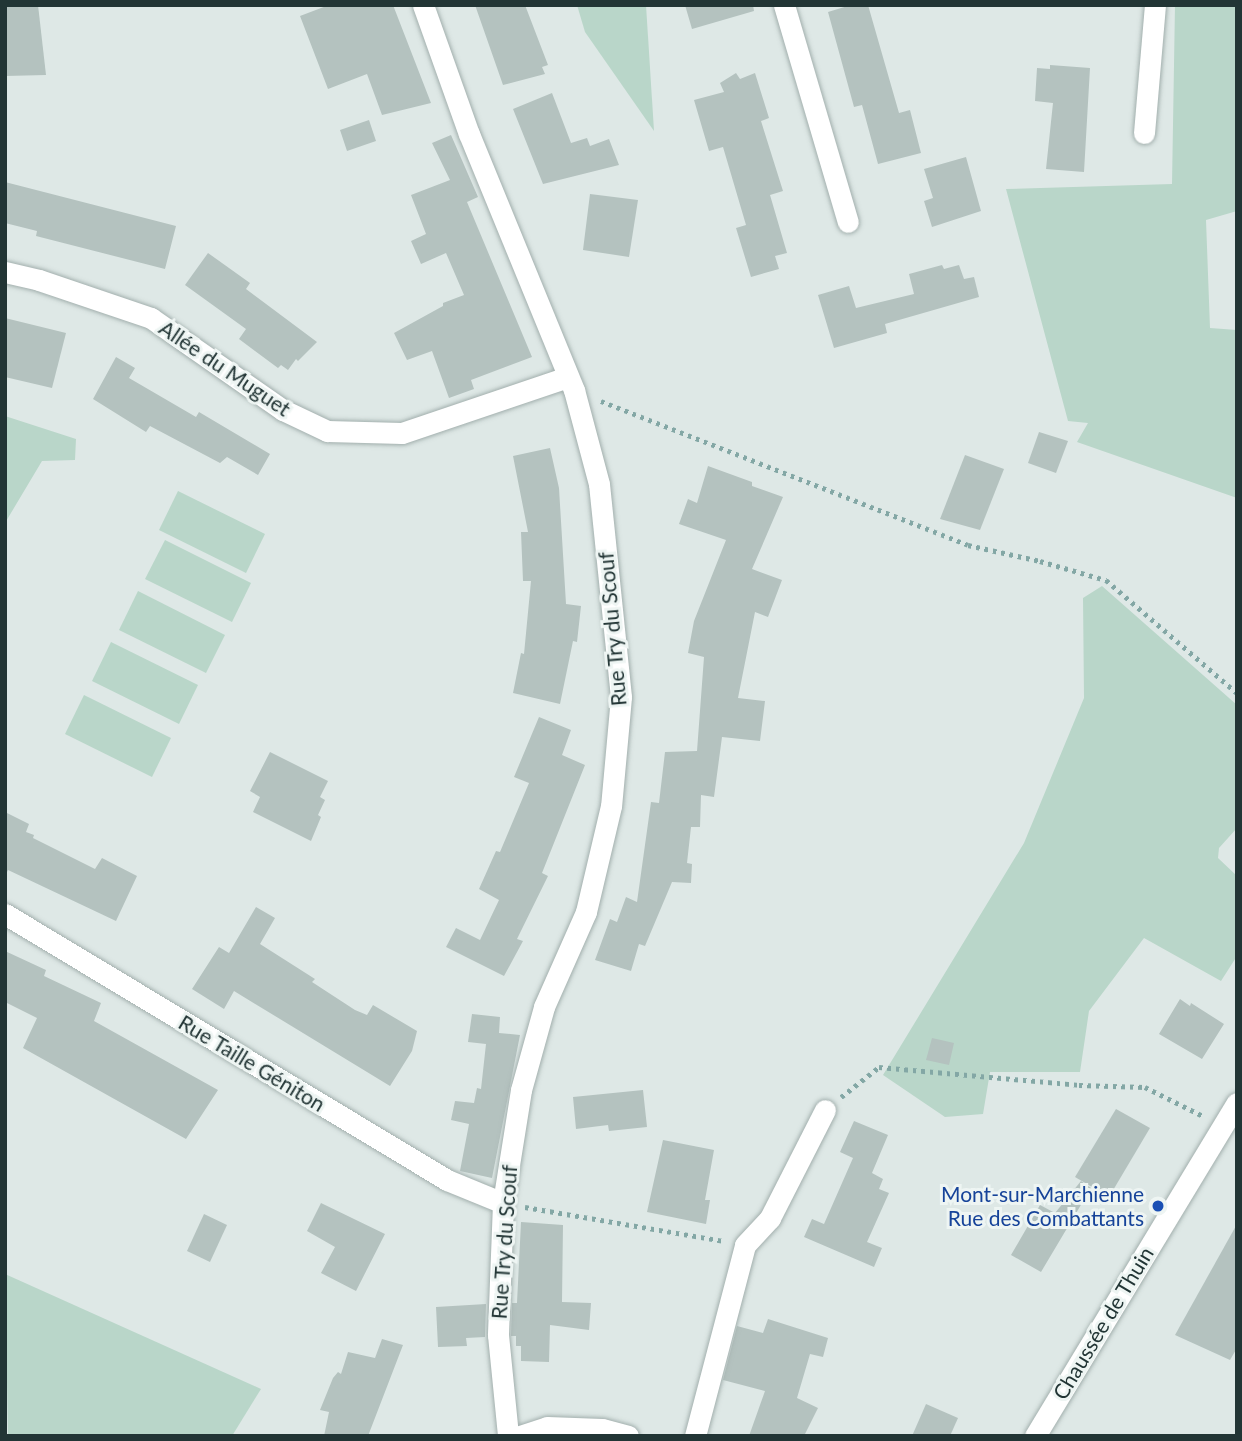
<!DOCTYPE html>
<html>
<head>
<meta charset="utf-8">
<style>
  body { margin:0 }
  #map { position:relative; width:1242px; height:1441px; overflow:hidden; background:#dee8e6; font-family:Lato,sans-serif }
  div>[style] { position:absolute }
  .green>* { inset:0; background:#b9d6c9 }
  .building>* { inset:0; background:#b4c2bf }
  .path>* { height:4.5px; margin-top:-2.25px; transform-origin:0; background:repeating-linear-gradient(90deg,#83a7a5 0 3.5px,transparent 0 8.5px) }
  .roads { filter:drop-shadow(0 0 2px #a2afad) drop-shadow(0 0 2px #a2afad) }
  .minor>* { height:21px; margin:-10.5px; padding:0 10.5px; transform-origin:10.5px; border-radius:10.5px; background:#fff }
  .secondary>* { height:21px; margin:-10.5px; padding:0 10.5px; transform-origin:10.5px; border-radius:10.5px; background:#fff }
  .dots>* { width:19px; height:19px; translate:-50% -50%; box-sizing:border-box; border:4px solid #eef5f3; border-radius:50% }
  span { translate:-50% -50%; white-space:nowrap; text-align:center; line-height:1.15; -webkit-text-stroke:6px #eef5f3; paint-order:stroke }
  .street-label { font-size:21px; color:#223535 }
  .transit-label { font-size:21px; color:#164399 }
  .right { translate:-100% -50%; text-align:right }
  .frame { position:absolute; inset:0; border:7px solid #223535; pointer-events:none }
</style>
</head>
<body>
<div id="map">
  <div class="green">
    <div style="clip-path:polygon(577px 5px,646px 5px,654px 131px,585px 32px)"></div>
    <div style="clip-path:polygon(1175px 5px,1237px 5px,1237px 211px,1206px 220px,1210px 328px,1237px 330px,1237px 498px,1077px 442px,1088px 423px,1068px 421px,1006px 189px,1172px 184px)"></div>
    <div style="clip-path:polygon(5px 416px,76px 439px,75px 460px,42px 461px,5px 523px)"></div>
    <div style="clip-path:polygon(178px 491px,265px 534px,246px 573px,159px 530px)"></div>
    <div style="clip-path:polygon(165px 540px,251px 583px,232px 622px,145px 579px)"></div>
    <div style="clip-path:polygon(1102px 586px,1237px 705px,1237px 828px,1219px 848px,1218px 858px,1237px 876px,1237px 956px,1221px 981px,1144px 938px,1089px 1011px,1080px 1072px,990px 1072px,983px 1114px,945px 1117px,883px 1075px,1024px 843px,1084px 698px,1083px 598px)"></div>
    <div style="clip-path:polygon(138px 591px,225px 635px,206px 673px,119px 630px)"></div>
    <div style="clip-path:polygon(111px 642px,198px 685px,179px 724px,92px 681px)"></div>
    <div style="clip-path:polygon(84px 695px,171px 738px,152px 777px,65px 734px)"></div>
    <div style="clip-path:polygon(5px 1274px,261px 1389px,232px 1436px,8px 1436px)"></div>
  </div>
  <div class="building">
    <div style="clip-path:polygon(5px 5px,38px 5px,46px 75px,5px 76px)"></div>
    <div style="clip-path:polygon(329px 5px,393px 5px,431px 103px,382px 115px,367px 74px,328px 89px,300px 16px)"></div>
    <div style="clip-path:polygon(475px 5px,525px 5px,548px 65px,542px 67px,545px 74px,503px 85px)"></div>
    <div style="clip-path:polygon(685px 5px,753px 5px,754px 11px,692px 29px)"></div>
    <div style="clip-path:polygon(851px 5px,868px 5px,899px 113px,910px 110px,921px 153px,878px 164px,862px 105px,854px 107px,828px 12px)"></div>
    <div style="clip-path:polygon(1050px 65px,1090px 68px,1084px 172px,1046px 169px,1053px 103px,1035px 101px,1037px 68px,1050px 69px)"></div>
    <div style="clip-path:polygon(736px 73px,740px 79px,755px 73px,769px 118px,761px 121px,783px 191px,770px 195px,787px 253px,775px 256px,779px 269px,751px 277px,736px 228px,746px 225px,723px 147px,709px 151px,694px 100px,724px 92px,720px 83px)"></div>
    <div style="clip-path:polygon(552px 93px,571px 143px,587px 138px,590px 146px,609px 139px,619px 165px,543px 184px,513px 109px)"></div>
    <div style="clip-path:polygon(369px 120px,376px 141px,347px 151px,340px 130px)"></div>
    <div style="clip-path:polygon(451px 135px,478px 197px,467px 202px,532px 357px,471px 380px,474px 389px,449px 398px,432px 351px,407px 360px,394px 333px,443px 306px,443px 303px,464px 295px,446px 253px,421px 264px,411px 241px,426px 234px,411px 195px,450px 180px,432px 143px)"></div>
    <div style="clip-path:polygon(966px 157px,981px 211px,932px 227px,924px 201px,933px 198px,924px 169px)"></div>
    <div style="clip-path:polygon(5px 182px,176px 226px,165px 269px,36px 236px,37px 231px,5px 223px)"></div>
    <div style="clip-path:polygon(590px 194px,638px 200px,629px 257px,583px 250px)"></div>
    <div style="clip-path:polygon(208px 253px,250px 283px,246px 289px,317px 342px,298px 361px,296px 359px,288px 370px,281px 365px,278px 368px,239px 339px,246px 329px,185px 285px)"></div>
    <div style="clip-path:polygon(942px 265px,944px 269px,959px 265px,964px 279px,974px 277px,979px 297px,885px 324px,887px 333px,834px 348px,818px 295px,849px 286px,856px 308px,914px 294px,909px 274px)"></div>
    <div style="clip-path:polygon(5px 318px,66px 333px,52px 388px,5px 377px)"></div>
    <div style="clip-path:polygon(116px 357px,135px 368px,129px 378px,196px 417px,199px 412px,270px 454px,258px 475px,227px 457px,220px 463px,150px 426px,146px 432px,93px 399px)"></div>
    <div style="clip-path:polygon(1039px 432px,1068px 441px,1056px 473px,1028px 463px)"></div>
    <div style="clip-path:polygon(550px 448px,559px 488px,566px 604px,581px 606px,577px 642px,573px 641px,560px 704px,513px 693px,521px 653px,524px 654px,531px 581px,523px 581px,521px 532px,528px 532px,513px 456px)"></div>
    <div style="clip-path:polygon(965px 455px,1004px 469px,980px 530px,940px 519px)"></div>
    <div style="clip-path:polygon(708px 466px,752px 482px,752px 486px,783px 497px,752px 569px,782px 580px,768px 617px,755px 612px,738px 698px,765px 701px,760px 741px,722px 737px,714px 797px,701px 795px,700px 827px,691px 827px,687px 863px,692px 864px,691px 883px,672px 882px,645px 946px,639px 944px,631px 971px,595px 960px,610px 919px,617px 922px,626px 897px,637px 902px,651px 802px,659px 803px,665px 752px,697px 751px,704px 657px,688px 653px,694px 621px,726px 540px,679px 524px,688px 499px,697px 503px)"></div>
    <div style="clip-path:polygon(539px 717px,571px 730px,562px 755px,585px 765px,542px 873px,548px 876px,517px 939px,523px 941px,504px 976px,446px 947px,456px 928px,480px 940px,499px 900px,479px 889px,496px 851px,500px 852px,529px 783px,514px 777px)"></div>
    <div style="clip-path:polygon(270px 752px,328px 781px,320px 797px,325px 800px,318px 815px,321px 817px,311px 841px,253px 812px,260px 797px,250px 791px)"></div>
    <div style="clip-path:polygon(5px 812px,29px 824px,26px 832px,34px 835px,33px 838px,95px 869px,102px 858px,137px 876px,116px 921px,8px 870px,5px 876px)"></div>
    <div style="clip-path:polygon(256px 907px,275px 918px,260px 944px,315px 979px,312px 982px,355px 1010px,367px 1015px,373px 1005px,417px 1031px,412px 1051px,390px 1086px,234px 991px,224px 1009px,192px 989px,219px 947px,229px 953px)"></div>
    <div style="clip-path:polygon(5px 951px,46px 970px,44px 976px,101px 1003px,94px 1021px,218px 1090px,186px 1139px,23px 1048px,37px 1018px,5px 1002px)"></div>
    <div style="clip-path:polygon(1180px 999px,1190px 1006px,1191px 1003px,1224px 1024px,1202px 1059px,1159px 1034px)"></div>
    <div style="clip-path:polygon(472px 1014px,500px 1017px,499px 1033px,520px 1035px,492px 1178px,460px 1171px,469px 1124px,451px 1120px,455px 1101px,474px 1103px,477px 1088px,481px 1089px,486px 1044px,468px 1042px)"></div>
    <div style="clip-path:polygon(932px 1038px,954px 1043px,949px 1065px,926px 1060px)"></div>
    <div style="clip-path:polygon(643px 1090px,647px 1127px,609px 1131px,608px 1125px,576px 1129px,573px 1097px)"></div>
    <div style="clip-path:polygon(1116px 1109px,1150px 1128px,1109px 1197px,1075px 1177px)"></div>
    <div style="clip-path:polygon(854px 1121px,888px 1135px,872px 1173px,883px 1179px,879px 1189px,889px 1193px,867px 1242px,882px 1248px,874px 1267px,804px 1237px,812px 1219px,824px 1224px,853px 1158px,840px 1152px)"></div>
    <div style="clip-path:polygon(663px 1140px,714px 1150px,705px 1200px,710px 1200px,706px 1224px,647px 1212px)"></div>
    <div style="clip-path:polygon(1081px 1181px,1091px 1188px,1041px 1272px,1011px 1255px,1040px 1205px,1055px 1213px)"></div>
    <div style="clip-path:polygon(321px 1203px,385px 1234px,356px 1291px,321px 1273px,335px 1247px,307px 1231px)"></div>
    <div style="clip-path:polygon(204px 1214px,227px 1225px,210px 1262px,187px 1251px)"></div>
    <div style="clip-path:polygon(521px 1222px,563px 1225px,562px 1302px,591px 1303px,589px 1330px,550px 1325px,549px 1362px,521px 1361px,521px 1346px,516px 1346px,516px 1336px,511px 1336px,512px 1303px,517px 1303px)"></div>
    <div style="clip-path:polygon(1237px 1224px,1237px 1348px,1230px 1360px,1175px 1335px)"></div>
    <div style="clip-path:polygon(486px 1304px,485px 1337px,466px 1338px,467px 1346px,438px 1347px,436px 1307px)"></div>
    <div style="clip-path:polygon(768px 1319px,828px 1338px,823px 1357px,810px 1354px,797px 1398px,818px 1408px,804px 1436px,749px 1436px,765px 1391px,723px 1380px,737px 1326px,763px 1333px)"></div>
    <div style="clip-path:polygon(382px 1339px,403px 1345px,368px 1436px,324px 1436px,329px 1412px,320px 1410px,333px 1378px,338px 1372px,341px 1374px,348px 1352px,375px 1358px)"></div>
    <div style="clip-path:polygon(926px 1404px,958px 1418px,950px 1436px,912px 1436px)"></div>
  </div>
  <div class="path">
    <div style="left:601px;top:401px;width:394px;rotate:21.4deg"></div>
    <div style="left:968px;top:545px;width:74px;rotate:12.5deg"></div>
    <div style="left:1040px;top:561px;width:69px;rotate:16.1deg"></div>
    <div style="left:1106px;top:580px;width:173px;rotate:40.8deg"></div>
    <div style="left:841px;top:1097px;width:48px;rotate:-38.3deg"></div>
    <div style="left:879px;top:1067px;width:201px;rotate:5.1deg"></div>
    <div style="left:1079px;top:1085px;width:66px;rotate:1.7deg"></div>
    <div style="left:1145px;top:1087px;width:65px;rotate:26.6deg"></div>
    <div style="left:525px;top:1207px;width:201px;rotate:9.7deg"></div>
  </div>
  <div class="roads">
    <div class="minor">
      <div style="left:423px;top:5px;width:137px;rotate:70.4deg"></div>
      <div style="left:469px;top:134px;width:277px;rotate:67.7deg"></div>
      <div style="left:574px;top:390px;width:97px;rotate:75.1deg"></div>
      <div style="left:599px;top:484px;width:214px;rotate:84.1deg"></div>
      <div style="left:621px;top:697px;width:109px;rotate:95.2deg"></div>
      <div style="left:611px;top:806px;width:109px;rotate:103.3deg"></div>
      <div style="left:586px;top:912px;width:104px;rotate:113.9deg"></div>
      <div style="left:544px;top:1007px;width:86px;rotate:105.5deg"></div>
      <div style="left:521px;top:1090px;width:114px;rotate:99.1deg"></div>
      <div style="left:503px;top:1203px;width:132px;rotate:92.2deg"></div>
      <div style="left:498px;top:1335px;width:101px;rotate:84.3deg"></div>
      <div style="left:784px;top:5px;width:226px;rotate:73.6deg"></div>
      <div style="left:1144px;top:133px;width:128px;rotate:-85.1deg"></div>
      <div style="left:5px;top:272px;width:35px;rotate:13deg"></div>
      <div style="left:39px;top:280px;width:118px;rotate:18.7deg"></div>
      <div style="left:151px;top:318px;width:161px;rotate:34.9deg"></div>
      <div style="left:283px;top:410px;width:49px;rotate:25.5deg"></div>
      <div style="left:327px;top:431px;width:75px;rotate:1.5deg"></div>
      <div style="left:402px;top:433px;width:174px;rotate:-18.7deg"></div>
      <div style="left:5px;top:914px;width:516px;rotate:31.04deg"></div>
      <div style="left:447px;top:1180px;width:61px;rotate:22.3deg"></div>
      <div style="left:520px;top:1436px;width:28px;rotate:-18deg"></div>
      <div style="left:547px;top:1427px;width:55px;rotate:2.1deg"></div>
      <div style="left:602px;top:1429px;width:27px;rotate:15deg"></div>
      <div style="left:695px;top:1436px;width:197px;rotate:-75.3deg"></div>
      <div style="left:745px;top:1245px;width:37px;rotate:-47deg"></div>
      <div style="left:770px;top:1218px;width:121px;rotate:-63deg"></div>
    </div>
    <div class="secondary">
      <div style="left:1035px;top:1436px;width:389px;rotate:-58.8deg"></div>
    </div>
  </div>
  <div class="dots">
    <div style="left:1158px;top:1206px;background:#1a4fb4"></div>
  </div>
  <div class="street-label">
    <span style="left:225px;top:368px;rotate:34deg">Allée du Muguet</span>
    <span style="left:612px;top:629px;rotate:-95deg">Rue Try du Scouf</span>
    <span style="left:252px;top:1063px;rotate:31deg">Rue Taille Géniton</span>
    <span style="left:504px;top:1242px;rotate:-86deg">Rue Try du Scouf</span>
    <span style="left:1103px;top:1323px;rotate:-59deg">Chaussée de Thuin</span>
  </div>
  <div class="transit-label">
    <span class="right" style="left:1144px;top:1206px">Mont-sur-Marchienne<br>Rue des Combattants</span>
  </div>
  <div class="frame"></div>
</div>
</body>
</html>
